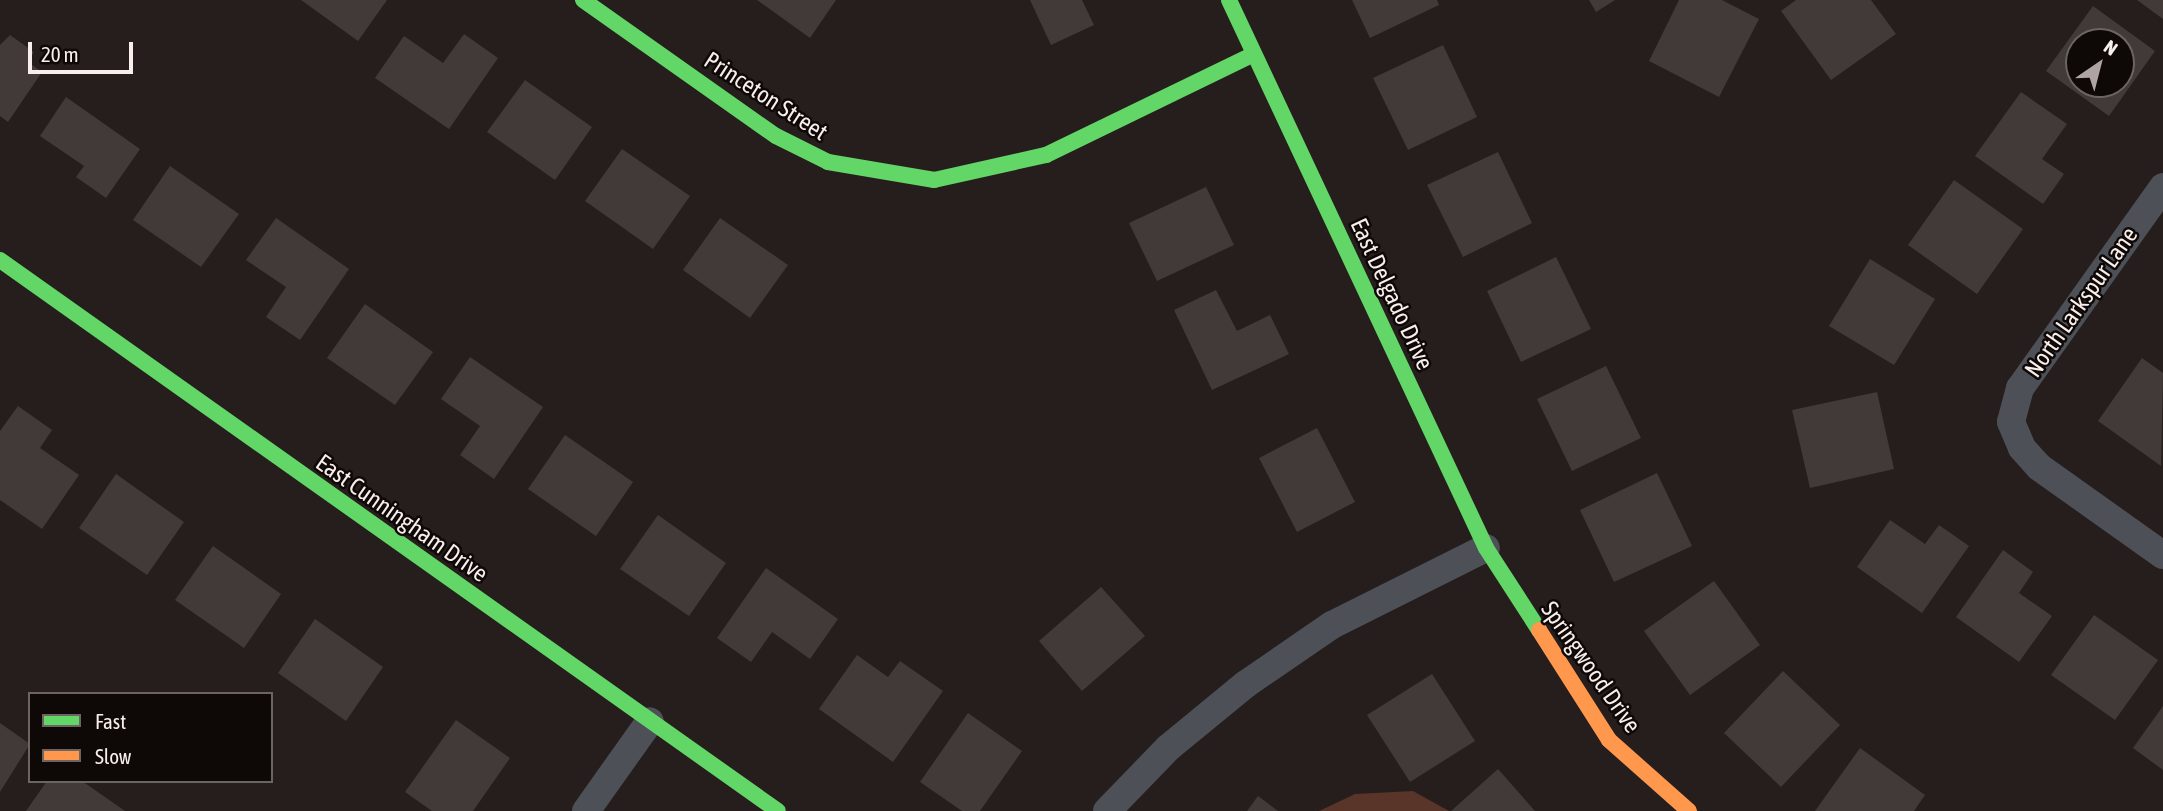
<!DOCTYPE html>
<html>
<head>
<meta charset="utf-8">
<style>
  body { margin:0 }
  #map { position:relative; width:2163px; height:811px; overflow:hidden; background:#251e1c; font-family:"Asap Condensed",sans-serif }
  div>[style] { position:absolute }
  .green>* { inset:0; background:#583429 }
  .building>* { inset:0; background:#413a39 }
  .street>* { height:28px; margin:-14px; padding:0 14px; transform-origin:14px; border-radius:14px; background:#4d5157 }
  .fast>* { height:16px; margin:-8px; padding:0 8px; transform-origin:8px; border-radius:8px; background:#63d668 }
  .slow>* { height:16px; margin:-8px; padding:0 8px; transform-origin:8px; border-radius:8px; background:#ff974d }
  span { translate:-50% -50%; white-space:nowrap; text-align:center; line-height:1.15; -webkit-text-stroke:5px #0e0807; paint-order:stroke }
  .street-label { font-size:24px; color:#f8eeeb }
  .legend { position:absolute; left:28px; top:692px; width:245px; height:91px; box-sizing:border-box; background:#0e0807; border:2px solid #6c6462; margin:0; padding:9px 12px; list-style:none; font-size:21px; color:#f8eeeb }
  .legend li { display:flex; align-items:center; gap:14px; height:35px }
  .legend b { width:35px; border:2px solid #6c6462 }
  .north { position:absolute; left:2065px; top:28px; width:70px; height:70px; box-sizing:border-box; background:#0e0807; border:2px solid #6c6462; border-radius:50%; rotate:35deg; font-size:19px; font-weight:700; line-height:28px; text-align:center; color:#f8eeeb }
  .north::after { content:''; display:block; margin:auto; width:24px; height:32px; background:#aea5a3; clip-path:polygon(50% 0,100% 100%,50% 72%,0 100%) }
  .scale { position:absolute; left:28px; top:42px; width:105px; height:32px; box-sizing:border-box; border:4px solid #f8eeeb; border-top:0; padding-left:9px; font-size:21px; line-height:24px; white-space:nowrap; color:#f8eeeb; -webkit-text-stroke:5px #0e0807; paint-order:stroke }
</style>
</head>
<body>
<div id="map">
  <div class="green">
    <div style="clip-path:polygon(1413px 791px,1449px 811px,1319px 811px,1355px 794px)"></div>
  </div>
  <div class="building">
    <div style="clip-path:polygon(301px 0,387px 0,358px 41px)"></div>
    <div style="clip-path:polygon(757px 0,836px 0,810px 38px)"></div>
    <div style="clip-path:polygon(1030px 0,1082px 0,1094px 25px,1051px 45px)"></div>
    <div style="clip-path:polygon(1352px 0,1437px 0,1439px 5px,1370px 38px)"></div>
    <div style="clip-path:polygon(1589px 0,1615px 0,1596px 12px)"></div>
    <div style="clip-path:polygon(1679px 0,1722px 0,1759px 19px,1719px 97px,1649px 61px)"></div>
    <div style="clip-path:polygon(1796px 0,1871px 0,1896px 34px,1831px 80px,1781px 11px)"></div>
    <div style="clip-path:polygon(2137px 0,2163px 0,2163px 19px)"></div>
    <div style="clip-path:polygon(evenodd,2093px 6px,2155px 51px,2109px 116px,2046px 71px,2093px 6px,2079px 42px,2121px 42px,2121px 84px,2079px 84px,2079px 42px)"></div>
    <div style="clip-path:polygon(464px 34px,498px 58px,449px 129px,375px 78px,404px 36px,443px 63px)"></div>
    <div style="clip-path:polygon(10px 35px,34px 52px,28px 62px,42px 72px,8px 122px,0 116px,0 45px)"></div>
    <div style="clip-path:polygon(1443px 45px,1477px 117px,1408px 150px,1373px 78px)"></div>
    <div style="clip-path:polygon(525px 80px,592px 127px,555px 180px,487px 132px)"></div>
    <div style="clip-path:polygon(2021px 92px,2067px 124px,2042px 159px,2064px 174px,2043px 204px,1975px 156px)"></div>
    <div style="clip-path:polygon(66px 97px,140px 149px,106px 198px,76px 177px,84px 166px,40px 136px)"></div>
    <div style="clip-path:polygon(622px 149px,690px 196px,653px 249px,585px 201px)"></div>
    <div style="clip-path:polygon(1498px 152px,1532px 223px,1463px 257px,1427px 185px)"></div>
    <div style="clip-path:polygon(170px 166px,239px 214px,201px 267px,133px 220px)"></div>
    <div style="clip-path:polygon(1954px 180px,2023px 229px,1977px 294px,1908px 245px)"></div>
    <div style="clip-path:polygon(1206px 187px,1234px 245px,1157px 281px,1129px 223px)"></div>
    <div style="clip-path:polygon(276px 218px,349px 269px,300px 340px,266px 317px,286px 287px,246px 260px)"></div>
    <div style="clip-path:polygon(720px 218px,788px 265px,750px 318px,683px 270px)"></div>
    <div style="clip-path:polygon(1556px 257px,1591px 329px,1521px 362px,1487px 291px)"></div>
    <div style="clip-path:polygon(1870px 259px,1935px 299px,1894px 365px,1829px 326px)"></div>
    <div style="clip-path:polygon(1216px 290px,1237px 331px,1270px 315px,1289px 354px,1212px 390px,1174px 310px)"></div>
    <div style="clip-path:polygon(365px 304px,433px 352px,395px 405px,327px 358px)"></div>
    <div style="clip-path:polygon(470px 357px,543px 407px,494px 479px,460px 455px,480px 426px,441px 399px)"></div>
    <div style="clip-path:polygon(2142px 358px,2163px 373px,2161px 466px,2098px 421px)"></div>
    <div style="clip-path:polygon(1606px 366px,1641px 438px,1572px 471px,1537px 399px)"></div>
    <div style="clip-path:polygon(1877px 392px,1894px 469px,1810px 488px,1792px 410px)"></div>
    <div style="clip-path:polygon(18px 406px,52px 430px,40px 448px,79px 475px,42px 529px,0 500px,0 431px)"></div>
    <div style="clip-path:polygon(1317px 428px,1355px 502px,1297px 532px,1259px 458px)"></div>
    <div style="clip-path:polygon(565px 435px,633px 482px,596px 536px,528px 489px)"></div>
    <div style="clip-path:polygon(1657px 473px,1692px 546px,1614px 582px,1580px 510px)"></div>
    <div style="clip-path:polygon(116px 474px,184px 522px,147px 575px,79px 528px)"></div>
    <div style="clip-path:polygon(658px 515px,726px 563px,689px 616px,620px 569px)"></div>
    <div style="clip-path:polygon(1890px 520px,1925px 544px,1939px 525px,1969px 546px,1922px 613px,1857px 567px)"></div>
    <div style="clip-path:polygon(213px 546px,281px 594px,244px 648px,175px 600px)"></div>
    <div style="clip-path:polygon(2003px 550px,2033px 572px,2019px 593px,2052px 616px,2019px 662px,1956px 617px)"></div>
    <div style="clip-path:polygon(766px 568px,838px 619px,810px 659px,772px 632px,751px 662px,717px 638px)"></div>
    <div style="clip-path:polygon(1714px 581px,1760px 645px,1690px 695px,1644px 631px)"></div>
    <div style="clip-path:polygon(1101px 587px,1145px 636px,1082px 691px,1039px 641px)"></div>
    <div style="clip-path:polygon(2094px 615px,2158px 660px,2115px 720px,2051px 675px)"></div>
    <div style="clip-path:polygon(315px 619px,383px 667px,346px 721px,278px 673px)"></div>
    <div style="clip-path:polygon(857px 655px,888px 677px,900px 661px,943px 691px,893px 762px,819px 709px)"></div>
    <div style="clip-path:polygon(1783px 671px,1840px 725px,1781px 787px,1724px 733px)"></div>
    <div style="clip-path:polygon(1432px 674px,1475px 741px,1410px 782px,1367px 715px)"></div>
    <div style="clip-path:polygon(2163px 706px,2163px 770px,2133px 748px)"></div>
    <div style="clip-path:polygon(968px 713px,1022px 751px,980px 811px,962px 811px,920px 782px)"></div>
    <div style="clip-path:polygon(456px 720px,510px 758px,473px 811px,432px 811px,405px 792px)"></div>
    <div style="clip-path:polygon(0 723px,30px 744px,0 792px)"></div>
    <div style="clip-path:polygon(1860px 748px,1925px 795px,1914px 811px,1815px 811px)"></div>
    <div style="clip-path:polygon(1498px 769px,1535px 811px,1451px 811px)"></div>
    <div style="clip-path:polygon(47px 781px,82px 781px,125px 811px,26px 811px)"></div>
    <div style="clip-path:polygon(1258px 796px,1278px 811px,1247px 811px)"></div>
  </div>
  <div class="street">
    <div style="left:2163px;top:187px;width:247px;rotate:125.4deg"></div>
    <div style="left:2020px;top:388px;width:35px;rotate:105deg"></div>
    <div style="left:2011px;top:422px;width:28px;rotate:67deg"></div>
    <div style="left:2022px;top:448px;width:25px;rotate:48deg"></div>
    <div style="left:2039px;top:467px;width:152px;rotate:35.4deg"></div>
    <div style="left:586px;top:811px;width:110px;rotate:-54.6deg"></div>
    <div style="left:1107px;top:811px;width:88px;rotate:-45.9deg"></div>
    <div style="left:1168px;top:748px;width:101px;rotate:-39.4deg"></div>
    <div style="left:1246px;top:684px;width:104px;rotate:-34.5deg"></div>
    <div style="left:1332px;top:625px;width:172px;rotate:-26.6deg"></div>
  </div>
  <div class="fast">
    <div style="left:583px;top:0;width:236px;rotate:35.2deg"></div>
    <div style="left:776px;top:136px;width:58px;rotate:26.6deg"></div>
    <div style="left:828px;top:162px;width:108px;rotate:9.6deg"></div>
    <div style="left:934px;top:180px;width:115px;rotate:-12.6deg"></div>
    <div style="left:1046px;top:155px;width:231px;rotate:-25.9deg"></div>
    <div style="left:1229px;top:0;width:605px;rotate:64.87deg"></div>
    <div style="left:1486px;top:548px;width:98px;rotate:57.1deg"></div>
    <div style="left:0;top:260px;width:953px;rotate:35.31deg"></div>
  </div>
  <div class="slow">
    <div style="left:1539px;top:630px;width:130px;rotate:57.5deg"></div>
    <div style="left:1609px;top:740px;width:107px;rotate:41.6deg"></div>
  </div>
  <div class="street-label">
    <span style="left:766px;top:96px;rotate:33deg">Princeton Street</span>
    <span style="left:1392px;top:294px;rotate:65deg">East Delgado Drive</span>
    <span style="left:2081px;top:302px;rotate:-55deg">North Larkspur Lane</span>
    <span style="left:402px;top:518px;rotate:35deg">East Cunningham Drive</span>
    <span style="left:1591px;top:667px;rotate:55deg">Springwood Drive</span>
  </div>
  <ul class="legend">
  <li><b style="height:9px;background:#63d668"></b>Fast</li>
  <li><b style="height:9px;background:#ff974d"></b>Slow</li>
  </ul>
  <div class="north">N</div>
  <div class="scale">20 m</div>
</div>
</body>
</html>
